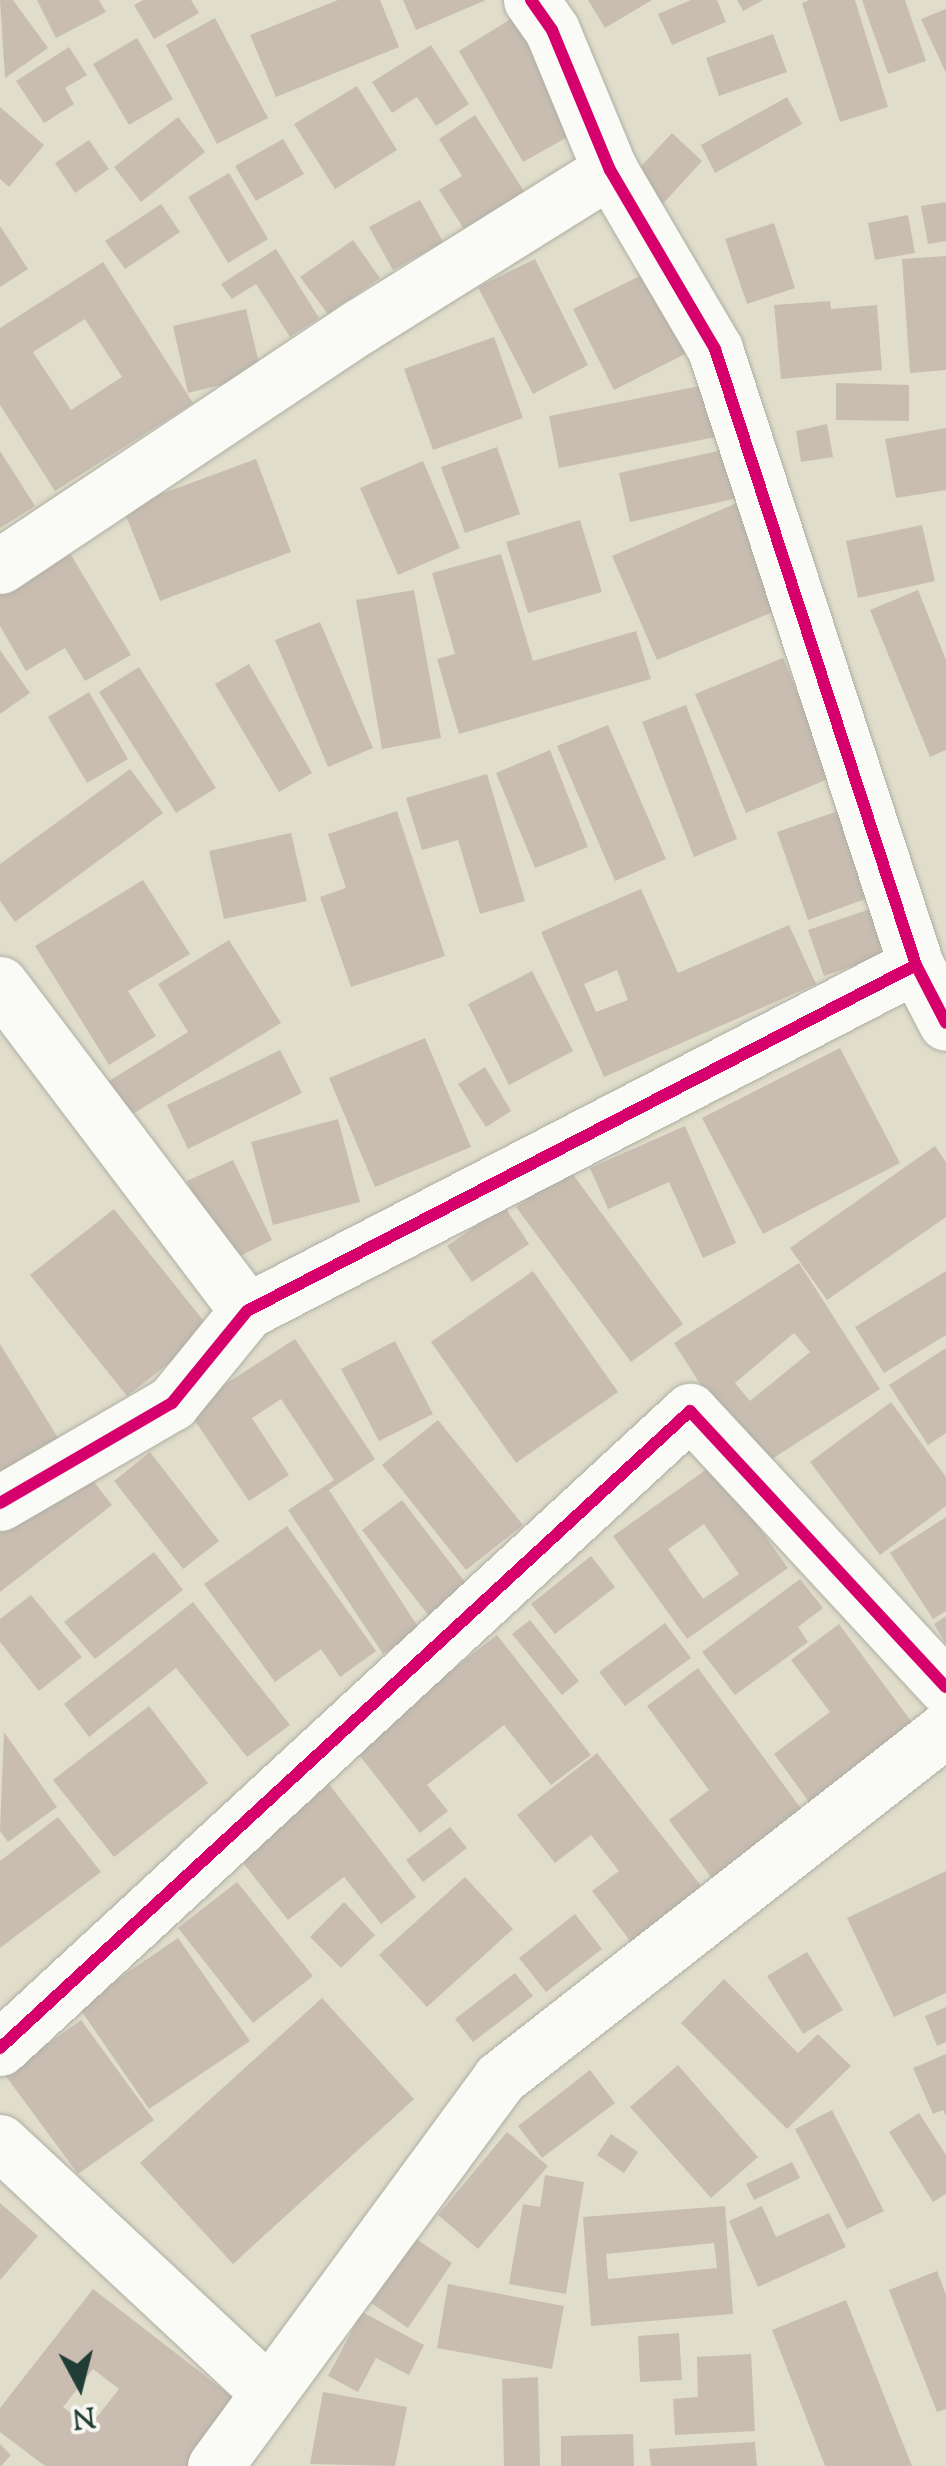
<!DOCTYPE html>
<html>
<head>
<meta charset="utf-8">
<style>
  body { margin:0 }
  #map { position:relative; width:946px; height:2466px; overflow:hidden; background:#e0ddcb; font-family:"Sorts Mill Goudy",serif }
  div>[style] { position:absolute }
  .building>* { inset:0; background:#c9bdb1 }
  .roads { filter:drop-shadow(0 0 2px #aeafa3) drop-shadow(0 0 2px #aeafa3) }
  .minor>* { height:55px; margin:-27.5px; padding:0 27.5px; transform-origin:27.5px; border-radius:27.5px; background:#fafaf7 }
  .cycleway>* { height:12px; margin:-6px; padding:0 6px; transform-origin:6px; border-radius:6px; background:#d6006c }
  span { translate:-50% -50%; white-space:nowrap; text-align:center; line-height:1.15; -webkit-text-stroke:8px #f6f6f2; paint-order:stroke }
  .north { position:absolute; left:30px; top:2336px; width:100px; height:100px; -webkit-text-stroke:8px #f6f6f2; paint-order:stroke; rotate:173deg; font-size:28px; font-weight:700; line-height:40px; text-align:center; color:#1f3d34 }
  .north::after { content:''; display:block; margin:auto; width:35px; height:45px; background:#1f3d34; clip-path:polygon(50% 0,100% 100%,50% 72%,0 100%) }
</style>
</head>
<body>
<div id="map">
  <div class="building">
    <div style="clip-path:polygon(0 0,13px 0,48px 48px,5px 78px)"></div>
    <div style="clip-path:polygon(37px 0,99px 0,106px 12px,56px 38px)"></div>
    <div style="clip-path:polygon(143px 0,191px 0,199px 13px,154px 39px,134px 5px)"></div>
    <div style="clip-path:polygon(338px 0,380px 0,399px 47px,276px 97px,250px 35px)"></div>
    <div style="clip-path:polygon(403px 0,486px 0,416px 30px)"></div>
    <div style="clip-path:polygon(588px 0,652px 0,605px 28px)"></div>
    <div style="clip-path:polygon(691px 0,717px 0,726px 22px,672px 45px,658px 14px)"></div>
    <div style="clip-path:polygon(737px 0,763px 0,743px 11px)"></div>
    <div style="clip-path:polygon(810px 0,855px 0,888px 107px,840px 122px,802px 3px)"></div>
    <div style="clip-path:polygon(862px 0,905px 0,926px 61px,888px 74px)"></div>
    <div style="clip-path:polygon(946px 9px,946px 73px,921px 19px)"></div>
    <div style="clip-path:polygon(514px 17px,580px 130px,523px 162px,459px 51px)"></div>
    <div style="clip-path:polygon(215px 18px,268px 118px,217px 144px,166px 45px)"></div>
    <div style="clip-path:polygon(773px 34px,787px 72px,719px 96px,706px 58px)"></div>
    <div style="clip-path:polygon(137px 38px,173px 99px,129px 125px,93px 64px)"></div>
    <div style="clip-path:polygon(431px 45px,469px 104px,436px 126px,417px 97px,392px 113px,372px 82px)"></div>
    <div style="clip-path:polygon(69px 47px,87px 75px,65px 88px,74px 104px,44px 123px,16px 81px)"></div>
    <div style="clip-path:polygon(357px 86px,397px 150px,335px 189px,294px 124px)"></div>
    <div style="clip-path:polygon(787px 97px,802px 124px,715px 173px,701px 145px)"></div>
    <div style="clip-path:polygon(0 107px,44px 145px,9px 187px,0 179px)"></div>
    <div style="clip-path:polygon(475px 115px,524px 191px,464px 229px,439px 190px,462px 176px,439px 139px)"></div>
    <div style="clip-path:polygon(178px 117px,205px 152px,141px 202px,114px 167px)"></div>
    <div style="clip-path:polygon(672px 133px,702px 161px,661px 206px,631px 177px)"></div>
    <div style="clip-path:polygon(283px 139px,304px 174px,256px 201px,235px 166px)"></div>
    <div style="clip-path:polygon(89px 140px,109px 169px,75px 193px,55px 163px)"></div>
    <div style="clip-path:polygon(229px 173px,268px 239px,228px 263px,188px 197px)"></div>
    <div style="clip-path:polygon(420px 200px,443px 242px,393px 270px,369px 227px)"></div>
    <div style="clip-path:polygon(946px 202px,946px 241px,928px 244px,921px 206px)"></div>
    <div style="clip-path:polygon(161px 204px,180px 232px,125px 269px,105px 241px)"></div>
    <div style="clip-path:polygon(908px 215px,915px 253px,875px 260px,868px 223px)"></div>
    <div style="clip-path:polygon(774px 223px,795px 288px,747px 304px,725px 239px)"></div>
    <div style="clip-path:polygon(0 226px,28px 269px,0 287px)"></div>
    <div style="clip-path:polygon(353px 240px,380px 278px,328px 314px,300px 277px)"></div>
    <div style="clip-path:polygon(276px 249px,319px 318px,290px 337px,256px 284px,232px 299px,221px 284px)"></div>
    <div style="clip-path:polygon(946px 256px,946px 370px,910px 373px,902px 259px)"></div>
    <div style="clip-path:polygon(535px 259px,588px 365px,533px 394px,478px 287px)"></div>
    <div style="clip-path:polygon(evenodd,103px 262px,193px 403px,55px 491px,0 405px,0 328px,103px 262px,85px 319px,122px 377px,71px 410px,33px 352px,85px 319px)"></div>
    <div style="clip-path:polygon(652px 270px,693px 350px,614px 390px,573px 309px)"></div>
    <div style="clip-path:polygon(830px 301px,831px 309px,877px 305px,882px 370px,781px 379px,774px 305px)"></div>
    <div style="clip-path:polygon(246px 309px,262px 375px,188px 393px,173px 326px)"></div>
    <div style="clip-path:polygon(494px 337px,523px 418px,433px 450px,404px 369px)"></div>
    <div style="clip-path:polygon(836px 383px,909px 385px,909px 421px,836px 420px)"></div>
    <div style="clip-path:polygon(705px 385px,716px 437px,559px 468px,549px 416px)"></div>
    <div style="clip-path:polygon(827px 424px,833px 457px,801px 462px,796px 431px)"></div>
    <div style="clip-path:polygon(946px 428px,946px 490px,896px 498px,885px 439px)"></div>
    <div style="clip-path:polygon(497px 447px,520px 514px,465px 533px,441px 467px)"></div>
    <div style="clip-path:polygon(727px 449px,738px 498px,630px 522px,619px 473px)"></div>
    <div style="clip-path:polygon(0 451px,35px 506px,0 528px)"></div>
    <div style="clip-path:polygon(256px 459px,291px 552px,160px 601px,123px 508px)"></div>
    <div style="clip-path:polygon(423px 461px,460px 548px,398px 575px,360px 488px)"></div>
    <div style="clip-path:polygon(744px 500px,790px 605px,657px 660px,612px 556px)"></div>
    <div style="clip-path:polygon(580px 520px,602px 592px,528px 613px,506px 542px)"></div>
    <div style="clip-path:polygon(922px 525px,935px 581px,858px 598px,846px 541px)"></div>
    <div style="clip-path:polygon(68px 550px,131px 655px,85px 681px,65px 648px,26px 671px,0 626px,0 591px)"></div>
    <div style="clip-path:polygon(501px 554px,533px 661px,636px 631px,651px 679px,459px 734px,437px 659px,455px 654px,432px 573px)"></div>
    <div style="clip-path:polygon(414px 590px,441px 738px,382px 749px,356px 600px)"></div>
    <div style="clip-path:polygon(918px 590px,946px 660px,946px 750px,930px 757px,870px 610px)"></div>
    <div style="clip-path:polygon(320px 622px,373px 748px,328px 767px,275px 640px)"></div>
    <div style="clip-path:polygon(0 650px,30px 693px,0 714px)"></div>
    <div style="clip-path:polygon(783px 658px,833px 777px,746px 813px,695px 694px)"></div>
    <div style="clip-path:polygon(249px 664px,312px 773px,279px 792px,215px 684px)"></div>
    <div style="clip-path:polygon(139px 667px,216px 788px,176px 813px,99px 692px)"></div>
    <div style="clip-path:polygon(89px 692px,128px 759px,87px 783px,48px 717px)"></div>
    <div style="clip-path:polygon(686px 705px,737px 839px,694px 857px,642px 722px)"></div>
    <div style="clip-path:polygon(608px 725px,666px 859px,615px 881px,557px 746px)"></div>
    <div style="clip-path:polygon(550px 750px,588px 847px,535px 868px,496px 773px)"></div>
    <div style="clip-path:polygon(130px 769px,163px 813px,15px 922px,0 901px,0 864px)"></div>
    <div style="clip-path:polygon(487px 774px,525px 901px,480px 914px,458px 840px,422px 850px,406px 798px)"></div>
    <div style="clip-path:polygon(397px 811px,445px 956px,351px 987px,320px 897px,346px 888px,328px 834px)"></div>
    <div style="clip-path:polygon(838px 811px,868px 898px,808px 920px,777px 832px)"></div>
    <div style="clip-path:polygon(291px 833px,307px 901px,224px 919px,209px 851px)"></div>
    <div style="clip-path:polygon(143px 880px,190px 954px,128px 991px,156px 1036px,109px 1065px,35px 946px)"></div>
    <div style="clip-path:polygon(evenodd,641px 889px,678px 973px,789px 925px,816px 984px,604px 1077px,541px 932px,641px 889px,617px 970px,628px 1000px,596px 1012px,584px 984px,617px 970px)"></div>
    <div style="clip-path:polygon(870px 909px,885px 955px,824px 976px,808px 930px)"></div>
    <div style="clip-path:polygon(229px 940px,281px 1023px,131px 1115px,109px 1081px,188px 1032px,158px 984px)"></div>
    <div style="clip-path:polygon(532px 971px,573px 1051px,509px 1085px,468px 1004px)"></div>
    <div style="clip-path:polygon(425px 1038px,471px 1147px,375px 1187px,329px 1078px)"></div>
    <div style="clip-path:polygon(840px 1048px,900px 1163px,763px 1234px,702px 1118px)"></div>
    <div style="clip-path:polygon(280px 1050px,302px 1093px,188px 1149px,167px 1105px)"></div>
    <div style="clip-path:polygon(485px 1067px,511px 1111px,486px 1127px,458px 1084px)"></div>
    <div style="clip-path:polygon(338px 1119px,360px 1202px,273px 1225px,251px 1142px)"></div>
    <div style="clip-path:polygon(685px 1126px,736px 1243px,703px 1258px,669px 1182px,608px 1209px,590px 1168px)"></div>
    <div style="clip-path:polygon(935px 1146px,946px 1162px,946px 1217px,827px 1300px,790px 1248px)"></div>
    <div style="clip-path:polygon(233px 1160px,272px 1240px,226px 1263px,187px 1181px)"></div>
    <div style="clip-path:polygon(569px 1169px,683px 1324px,631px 1362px,516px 1207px)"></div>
    <div style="clip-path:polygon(504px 1206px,529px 1244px,472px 1282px,447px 1246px)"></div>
    <div style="clip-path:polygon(114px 1209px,211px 1330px,127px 1396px,30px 1275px)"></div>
    <div style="clip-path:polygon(evenodd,799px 1263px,880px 1389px,755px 1470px,674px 1343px,799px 1263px,794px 1333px,810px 1352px,750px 1401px,735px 1383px,794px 1333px)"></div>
    <div style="clip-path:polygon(533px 1271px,618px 1392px,516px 1463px,431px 1342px)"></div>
    <div style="clip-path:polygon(946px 1271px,946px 1335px,884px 1373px,855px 1327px)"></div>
    <div style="clip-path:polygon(295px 1339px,375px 1459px,329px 1490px,420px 1630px,383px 1654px,288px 1510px,334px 1480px,281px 1399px,252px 1418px,289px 1475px,249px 1501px,187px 1409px)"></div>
    <div style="clip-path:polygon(395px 1341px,433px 1414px,379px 1441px,341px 1369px)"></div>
    <div style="clip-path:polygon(0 1344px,63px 1446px,0 1484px)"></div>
    <div style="clip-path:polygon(946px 1348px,946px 1433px,928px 1445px,889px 1385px)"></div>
    <div style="clip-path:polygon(891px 1402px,946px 1477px,946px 1506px,880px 1555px,810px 1462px)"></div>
    <div style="clip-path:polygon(438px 1420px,523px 1525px,466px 1570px,382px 1465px)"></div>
    <div style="clip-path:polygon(150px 1452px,219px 1541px,183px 1569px,114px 1481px)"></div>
    <div style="clip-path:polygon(evenodd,714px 1464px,788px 1568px,687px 1639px,613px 1536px,714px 1464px,704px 1524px,739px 1574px,703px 1599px,668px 1549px,704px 1524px)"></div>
    <div style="clip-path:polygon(81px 1465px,112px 1505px,0 1592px,0 1529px)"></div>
    <div style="clip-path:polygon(402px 1500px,471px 1590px,432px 1620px,362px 1530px)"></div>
    <div style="clip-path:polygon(946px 1517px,946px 1611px,933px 1619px,890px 1553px)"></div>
    <div style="clip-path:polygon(287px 1526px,376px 1651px,340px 1677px,321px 1649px,275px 1682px,204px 1584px)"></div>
    <div style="clip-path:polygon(154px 1552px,183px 1590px,95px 1659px,64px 1622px)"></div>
    <div style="clip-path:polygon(591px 1556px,615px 1587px,555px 1634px,531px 1604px)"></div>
    <div style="clip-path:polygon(800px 1579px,823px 1608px,798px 1627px,808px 1642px,735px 1695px,702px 1652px)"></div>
    <div style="clip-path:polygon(31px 1595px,82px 1657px,39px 1691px,0 1642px,0 1619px)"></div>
    <div style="clip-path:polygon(193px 1602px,290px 1725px,247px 1757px,176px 1668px,89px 1737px,64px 1704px)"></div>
    <div style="clip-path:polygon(946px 1616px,946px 1644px,934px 1624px)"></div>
    <div style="clip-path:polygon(530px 1620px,579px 1681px,562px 1695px,512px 1634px)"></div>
    <div style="clip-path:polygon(665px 1623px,691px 1658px,625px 1706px,599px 1672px)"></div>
    <div style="clip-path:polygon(839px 1624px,922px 1736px,817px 1813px,774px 1754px,830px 1712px,791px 1660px)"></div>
    <div style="clip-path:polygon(497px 1635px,591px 1755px,551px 1785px,504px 1725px,427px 1785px,448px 1811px,420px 1833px,353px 1747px)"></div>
    <div style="clip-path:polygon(698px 1668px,808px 1818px,716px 1884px,669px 1820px,709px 1790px,647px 1706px)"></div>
    <div style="clip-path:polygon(149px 1706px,208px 1783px,114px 1857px,53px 1780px)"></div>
    <div style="clip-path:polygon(4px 1732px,57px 1807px,8px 1842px,0 1831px)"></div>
    <div style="clip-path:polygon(597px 1753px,702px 1887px,631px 1942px,592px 1891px,619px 1871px,591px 1835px,555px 1863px,517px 1815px)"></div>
    <div style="clip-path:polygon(325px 1779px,416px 1897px,381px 1924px,344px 1877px,288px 1920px,233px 1850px)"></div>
    <div style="clip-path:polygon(58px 1817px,101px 1872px,0 1948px,0 1861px)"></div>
    <div style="clip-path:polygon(450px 1827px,467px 1848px,423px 1882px,406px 1860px)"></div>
    <div style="clip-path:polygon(946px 1871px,946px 1993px,894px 2017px,847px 1918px)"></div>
    <div style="clip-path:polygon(465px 1877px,513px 1929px,427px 2007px,379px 1955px)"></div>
    <div style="clip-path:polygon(237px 1882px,313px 1976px,253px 2023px,178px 1928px)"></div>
    <div style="clip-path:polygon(344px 1902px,375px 1935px,341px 1968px,310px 1937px)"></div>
    <div style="clip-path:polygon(575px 1914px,602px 1949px,546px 1992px,519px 1958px)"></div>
    <div style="clip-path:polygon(178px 1938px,250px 2041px,149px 2109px,78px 2006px)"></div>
    <div style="clip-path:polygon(807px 1952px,843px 2010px,803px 2034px,767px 1976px)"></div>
    <div style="clip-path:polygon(515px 1973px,533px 1996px,473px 2042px,455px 2019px)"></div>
    <div style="clip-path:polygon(724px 1979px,798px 2053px,818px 2034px,851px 2066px,787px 2129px,681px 2023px)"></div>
    <div style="clip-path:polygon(322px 1998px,414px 2099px,233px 2264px,140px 2163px)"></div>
    <div style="clip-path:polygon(946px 2007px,946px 2042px,937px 2046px,925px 2016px)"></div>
    <div style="clip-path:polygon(81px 2020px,154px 2120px,78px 2174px,5px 2075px)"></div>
    <div style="clip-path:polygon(946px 2054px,946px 2116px,943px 2110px,933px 2114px,913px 2068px)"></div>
    <div style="clip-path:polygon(678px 2065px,758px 2157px,711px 2198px,630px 2107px)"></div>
    <div style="clip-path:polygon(590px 2070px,615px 2103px,542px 2158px,518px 2126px)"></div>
    <div style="clip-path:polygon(832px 2110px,884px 2211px,847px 2229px,795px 2129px)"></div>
    <div style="clip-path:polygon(919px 2113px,946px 2155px,946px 2194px,933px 2202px,889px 2132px)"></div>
    <div style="clip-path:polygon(507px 2132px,548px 2166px,478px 2249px,438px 2215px)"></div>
    <div style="clip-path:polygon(611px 2134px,638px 2152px,624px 2173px,597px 2155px)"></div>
    <div style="clip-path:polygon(792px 2162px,800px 2178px,754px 2200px,746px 2184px)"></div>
    <div style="clip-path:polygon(545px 2175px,584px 2182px,566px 2294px,509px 2284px,523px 2204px,540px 2207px)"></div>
    <div style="clip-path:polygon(0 2203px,38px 2236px,0 2280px)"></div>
    <div style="clip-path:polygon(evenodd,725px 2206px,733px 2314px,591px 2326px,583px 2217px,725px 2206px,714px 2243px,717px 2268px,608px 2279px,606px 2254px,714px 2243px)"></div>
    <div style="clip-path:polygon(762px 2206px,776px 2237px,829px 2213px,846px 2247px,758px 2287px,729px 2221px)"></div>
    <div style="clip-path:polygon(416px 2239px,452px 2263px,408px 2328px,371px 2303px)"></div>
    <div style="clip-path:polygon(937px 2271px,946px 2295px,946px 2409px,937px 2412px,889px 2290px)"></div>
    <div style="clip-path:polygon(448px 2284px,564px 2306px,552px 2369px,437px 2348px)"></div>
    <div style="clip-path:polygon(evenodd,93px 2289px,239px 2402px,188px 2466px,45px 2466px,0 2432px,0 2408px,93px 2289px,93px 2369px,119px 2389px,89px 2427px,63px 2407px,93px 2369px)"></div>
    <div style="clip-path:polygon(846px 2300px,912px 2466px,825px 2466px,772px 2330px)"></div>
    <div style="clip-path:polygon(362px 2312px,424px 2345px,409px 2375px,376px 2358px,358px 2392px,328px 2376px)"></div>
    <div style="clip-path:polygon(679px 2333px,682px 2380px,640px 2382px,638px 2336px)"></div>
    <div style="clip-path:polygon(751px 2354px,755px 2431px,675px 2435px,673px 2399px,698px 2397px,697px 2357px)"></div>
    <div style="clip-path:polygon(538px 2377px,540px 2466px,504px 2466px,502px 2379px)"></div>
    <div style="clip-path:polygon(323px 2392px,407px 2407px,395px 2466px,310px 2464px)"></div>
    <div style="clip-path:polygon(633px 2434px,634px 2466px,561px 2466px,561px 2436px)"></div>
    <div style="clip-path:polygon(755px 2442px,757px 2466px,651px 2466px,649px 2449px)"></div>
    <div style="clip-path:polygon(0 2444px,11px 2455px,1px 2466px,0 2466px)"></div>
  </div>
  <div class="roads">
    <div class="minor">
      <div style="left:531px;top:0;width:37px;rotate:55deg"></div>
      <div style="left:552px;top:30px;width:152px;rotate:67.5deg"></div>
      <div style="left:610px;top:170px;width:208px;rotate:59.6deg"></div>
      <div style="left:715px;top:349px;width:648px;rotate:71.93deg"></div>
      <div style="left:916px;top:965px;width:65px;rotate:62.7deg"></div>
      <div style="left:0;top:566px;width:433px;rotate:-33.7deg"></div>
      <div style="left:360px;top:326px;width:295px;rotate:-32deg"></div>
      <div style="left:0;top:984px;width:410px;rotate:52.9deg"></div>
      <div style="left:0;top:1503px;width:199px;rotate:-30.2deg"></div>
      <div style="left:172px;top:1403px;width:119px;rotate:-50.8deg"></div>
      <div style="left:247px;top:1311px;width:753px;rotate:-27.35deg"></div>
      <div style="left:0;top:2048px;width:939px;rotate:-42.71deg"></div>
      <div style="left:690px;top:1411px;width:376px;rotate:47.2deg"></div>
      <div style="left:0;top:2142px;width:367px;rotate:43deg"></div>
      <div style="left:215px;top:2466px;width:481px;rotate:-53.7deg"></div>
      <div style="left:500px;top:2078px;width:566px;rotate:-38.04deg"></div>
    </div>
  </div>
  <div class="cycleway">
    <div style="left:531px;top:0;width:37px;rotate:55deg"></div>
    <div style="left:552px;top:30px;width:152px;rotate:67.5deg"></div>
    <div style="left:610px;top:170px;width:208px;rotate:59.6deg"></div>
    <div style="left:715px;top:349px;width:648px;rotate:71.93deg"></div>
    <div style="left:916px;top:965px;width:65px;rotate:62.7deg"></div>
    <div style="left:0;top:1503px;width:199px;rotate:-30.2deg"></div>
    <div style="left:172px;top:1403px;width:119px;rotate:-50.8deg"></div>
    <div style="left:247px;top:1311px;width:753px;rotate:-27.35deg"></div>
    <div style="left:0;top:2048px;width:939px;rotate:-42.71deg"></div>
    <div style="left:690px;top:1411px;width:376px;rotate:47.2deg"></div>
  </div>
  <div class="north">N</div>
</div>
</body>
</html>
